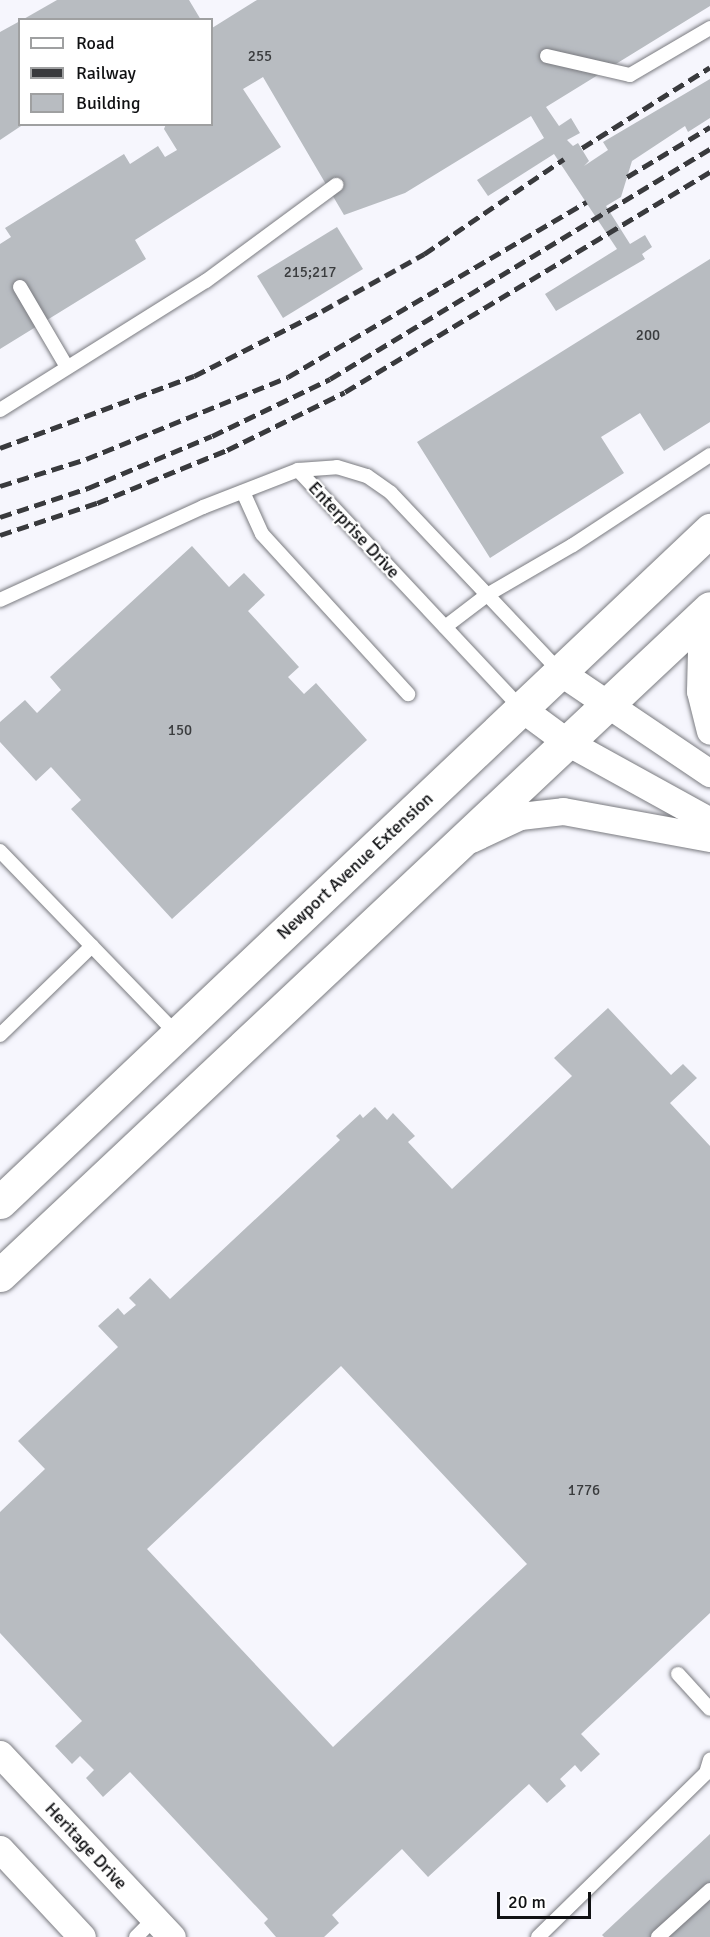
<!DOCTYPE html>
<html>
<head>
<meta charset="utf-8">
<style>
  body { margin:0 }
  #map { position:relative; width:710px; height:1937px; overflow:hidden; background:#f6f6fd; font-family:Signika,sans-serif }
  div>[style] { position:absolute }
  .building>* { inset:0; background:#b8bcc1 }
  .roads { filter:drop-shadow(0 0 2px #7a7b80) drop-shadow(0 0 2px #7a7b80) }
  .lane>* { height:14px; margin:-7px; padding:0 7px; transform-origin:7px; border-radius:7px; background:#fff }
  .street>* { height:27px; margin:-13.5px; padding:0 13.5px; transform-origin:13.5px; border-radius:13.5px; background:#fff }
  .secondary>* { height:33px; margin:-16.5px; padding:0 16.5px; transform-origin:16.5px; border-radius:16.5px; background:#fff }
  .rail>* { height:4.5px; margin-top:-2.25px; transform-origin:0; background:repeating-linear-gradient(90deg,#393a3d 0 12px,transparent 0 18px) }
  span { translate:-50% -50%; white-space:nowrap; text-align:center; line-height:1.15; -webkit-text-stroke:4.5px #fff; paint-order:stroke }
  .number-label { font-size:15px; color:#3a3c3e }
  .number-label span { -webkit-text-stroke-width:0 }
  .street-label { font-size:18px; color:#101113 }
  .legend { position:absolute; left:18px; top:18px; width:195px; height:108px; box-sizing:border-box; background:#fff; border:2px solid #9fa0a1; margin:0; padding:8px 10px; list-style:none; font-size:18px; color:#101113 }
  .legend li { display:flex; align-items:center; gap:12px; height:30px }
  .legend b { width:30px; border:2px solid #9fa0a1 }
  .scale { position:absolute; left:497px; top:1892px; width:94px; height:27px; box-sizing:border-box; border:3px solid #101113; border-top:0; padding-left:8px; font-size:18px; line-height:21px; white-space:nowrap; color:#101113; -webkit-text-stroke:4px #fff; paint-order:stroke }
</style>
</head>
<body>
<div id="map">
  <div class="building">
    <div style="clip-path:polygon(57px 0,189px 0,201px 20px,22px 20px)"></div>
    <div style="clip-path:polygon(257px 0,710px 0,710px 6px,546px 107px,559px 126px,571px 118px,580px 133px,567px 140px,573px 146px,578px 143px,589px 161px,584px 166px,608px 150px,603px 142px,710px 79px,710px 118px,688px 132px,685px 126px,632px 161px,621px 197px,606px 206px,630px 244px,645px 235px,652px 247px,642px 254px,645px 259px,556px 311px,545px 294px,617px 249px,554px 154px,488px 196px,477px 180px,544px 138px,531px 116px,405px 193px,344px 215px,263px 77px,243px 89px,281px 147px,135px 240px,146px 259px,0 349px,0 244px,11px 237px,5px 228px,124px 154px,130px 164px,158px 146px,165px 157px,177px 150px,164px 129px,166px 124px,212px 124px,212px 28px)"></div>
    <div style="clip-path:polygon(20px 21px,20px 124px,24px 124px,0 140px,0 32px)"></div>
    <div style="clip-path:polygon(337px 227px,363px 269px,283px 318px,257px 276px)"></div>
    <div style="clip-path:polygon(710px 259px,710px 422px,664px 451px,640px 413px,601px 437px,624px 473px,490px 558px,417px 442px)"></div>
    <div style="clip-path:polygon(192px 546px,229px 587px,244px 573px,265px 595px,248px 611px,299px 667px,288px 677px,304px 694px,316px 683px,367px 740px,172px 919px,71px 809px,81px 800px,51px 767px,36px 781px,0 742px,0 722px,25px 700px,37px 713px,61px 690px,50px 677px)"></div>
    <div style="clip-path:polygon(evenodd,608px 1008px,671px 1075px,683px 1064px,697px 1078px,670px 1103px,710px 1146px,710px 1613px,581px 1734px,600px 1754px,581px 1772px,575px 1765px,560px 1779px,566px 1786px,547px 1803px,529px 1784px,428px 1877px,402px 1849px,332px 1915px,339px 1923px,324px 1937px,276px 1937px,264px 1923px,268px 1919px,130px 1772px,103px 1797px,86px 1778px,94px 1770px,80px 1756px,72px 1764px,55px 1746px,82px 1721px,0 1633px,0 1512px,45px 1469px,18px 1441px,118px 1347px,98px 1326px,118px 1308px,124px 1315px,136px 1305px,129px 1298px,150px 1278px,170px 1299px,340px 1140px,336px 1136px,360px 1114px,363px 1118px,375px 1107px,387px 1120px,393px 1113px,415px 1136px,408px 1142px,452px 1189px,572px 1076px,554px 1058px,608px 1008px,341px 1366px,527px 1564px,333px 1747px,147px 1549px,341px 1366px)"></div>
    <div style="clip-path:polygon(710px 1834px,710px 1937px,604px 1937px,602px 1935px)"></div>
  </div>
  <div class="roads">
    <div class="lane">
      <div style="left:547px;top:56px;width:85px;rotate:12.9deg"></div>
      <div style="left:630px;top:75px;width:93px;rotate:-30.4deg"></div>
      <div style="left:20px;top:287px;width:93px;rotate:59.6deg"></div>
      <div style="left:0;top:410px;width:243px;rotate:-32.1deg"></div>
      <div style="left:206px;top:281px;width:162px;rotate:-36.4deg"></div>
      <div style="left:298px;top:470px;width:326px;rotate:46.9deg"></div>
      <div style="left:243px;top:492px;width:46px;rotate:65.7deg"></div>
      <div style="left:262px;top:534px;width:217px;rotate:47.6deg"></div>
      <div style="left:0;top:600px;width:223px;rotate:-24.6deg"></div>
      <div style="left:203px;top:507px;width:102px;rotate:-21.3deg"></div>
      <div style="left:298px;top:470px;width:39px;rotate:-4deg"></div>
      <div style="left:337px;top:467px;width:31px;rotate:17deg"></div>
      <div style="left:367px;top:476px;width:29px;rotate:35deg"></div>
      <div style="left:391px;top:493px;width:246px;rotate:46.6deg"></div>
      <div style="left:445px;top:627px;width:53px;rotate:-37.3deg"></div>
      <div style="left:487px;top:595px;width:99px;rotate:-30.2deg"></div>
      <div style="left:573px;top:545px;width:164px;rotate:-33.3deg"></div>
      <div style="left:0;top:851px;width:255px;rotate:46deg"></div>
      <div style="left:0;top:1035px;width:128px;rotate:-44.1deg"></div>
      <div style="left:678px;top:1674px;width:47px;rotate:47.6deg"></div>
      <div style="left:136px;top:1937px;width:27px;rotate:-45deg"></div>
      <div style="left:538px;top:1937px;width:235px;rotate:-44.3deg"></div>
      <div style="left:706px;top:1773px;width:14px;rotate:-73deg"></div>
      <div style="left:658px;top:1937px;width:70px;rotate:-42.1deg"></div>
    </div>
    <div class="street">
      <div style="left:710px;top:630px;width:22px;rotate:114deg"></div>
      <div style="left:701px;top:650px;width:41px;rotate:91.4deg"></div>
      <div style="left:700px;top:691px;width:41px;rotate:76deg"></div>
      <div style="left:560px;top:672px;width:181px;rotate:34deg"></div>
      <div style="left:521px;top:708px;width:57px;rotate:36.5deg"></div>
      <div style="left:567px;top:742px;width:163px;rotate:28.9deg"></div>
      <div style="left:471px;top:839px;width:54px;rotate:-25.1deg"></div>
      <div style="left:520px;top:816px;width:43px;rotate:-6.6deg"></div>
      <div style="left:563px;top:811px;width:149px;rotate:10.4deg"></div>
      <div style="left:0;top:1754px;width:251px;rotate:46.8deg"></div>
      <div style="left:0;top:1849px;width:120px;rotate:47deg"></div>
    </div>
    <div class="secondary">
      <div style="left:0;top:1202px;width:978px;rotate:-43.42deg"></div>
      <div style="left:0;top:1275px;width:974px;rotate:-43.21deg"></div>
    </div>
  </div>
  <div class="rail">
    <div style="left:582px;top:148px;width:151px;rotate:-32.3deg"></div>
    <div style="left:627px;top:177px;width:97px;rotate:-31.1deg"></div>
    <div style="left:0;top:448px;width:207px;rotate:-20.4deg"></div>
    <div style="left:194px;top:376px;width:144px;rotate:-26.9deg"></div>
    <div style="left:322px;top:311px;width:117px;rotate:-29.2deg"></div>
    <div style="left:424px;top:254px;width:169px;rotate:-34.2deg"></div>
    <div style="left:0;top:486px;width:90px;rotate:-17.4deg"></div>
    <div style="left:86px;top:459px;width:218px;rotate:-22.1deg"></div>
    <div style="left:288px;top:377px;width:346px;rotate:-30.4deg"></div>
    <div style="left:0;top:517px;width:93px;rotate:-18.2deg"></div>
    <div style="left:88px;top:488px;width:134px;rotate:-22.8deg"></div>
    <div style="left:212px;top:436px;width:131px;rotate:-25.8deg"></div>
    <div style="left:330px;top:379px;width:444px;rotate:-31.2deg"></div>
    <div style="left:0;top:535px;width:102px;rotate:-18.3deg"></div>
    <div style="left:97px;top:503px;width:140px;rotate:-22.2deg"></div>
    <div style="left:227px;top:450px;width:131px;rotate:-26.2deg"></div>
    <div style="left:345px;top:392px;width:426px;rotate:-31.1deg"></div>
  </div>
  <div class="number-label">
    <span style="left:260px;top:57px">255</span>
    <span style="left:310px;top:273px">215;217</span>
    <span style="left:648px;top:336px">200</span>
    <span style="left:180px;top:731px">150</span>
    <span style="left:584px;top:1491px">1776</span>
  </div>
  <div class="street-label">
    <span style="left:354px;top:530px;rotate:47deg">Enterprise Drive</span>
    <span style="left:355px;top:866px;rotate:-43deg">Newport Avenue Extension</span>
    <span style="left:86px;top:1846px;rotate:47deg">Heritage Drive</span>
  </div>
  <ul class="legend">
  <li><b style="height:8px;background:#fff"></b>Road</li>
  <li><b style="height:8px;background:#393a3d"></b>Railway</li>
  <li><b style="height:16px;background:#b8bcc1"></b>Building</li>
  </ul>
  <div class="scale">20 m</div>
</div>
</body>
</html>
